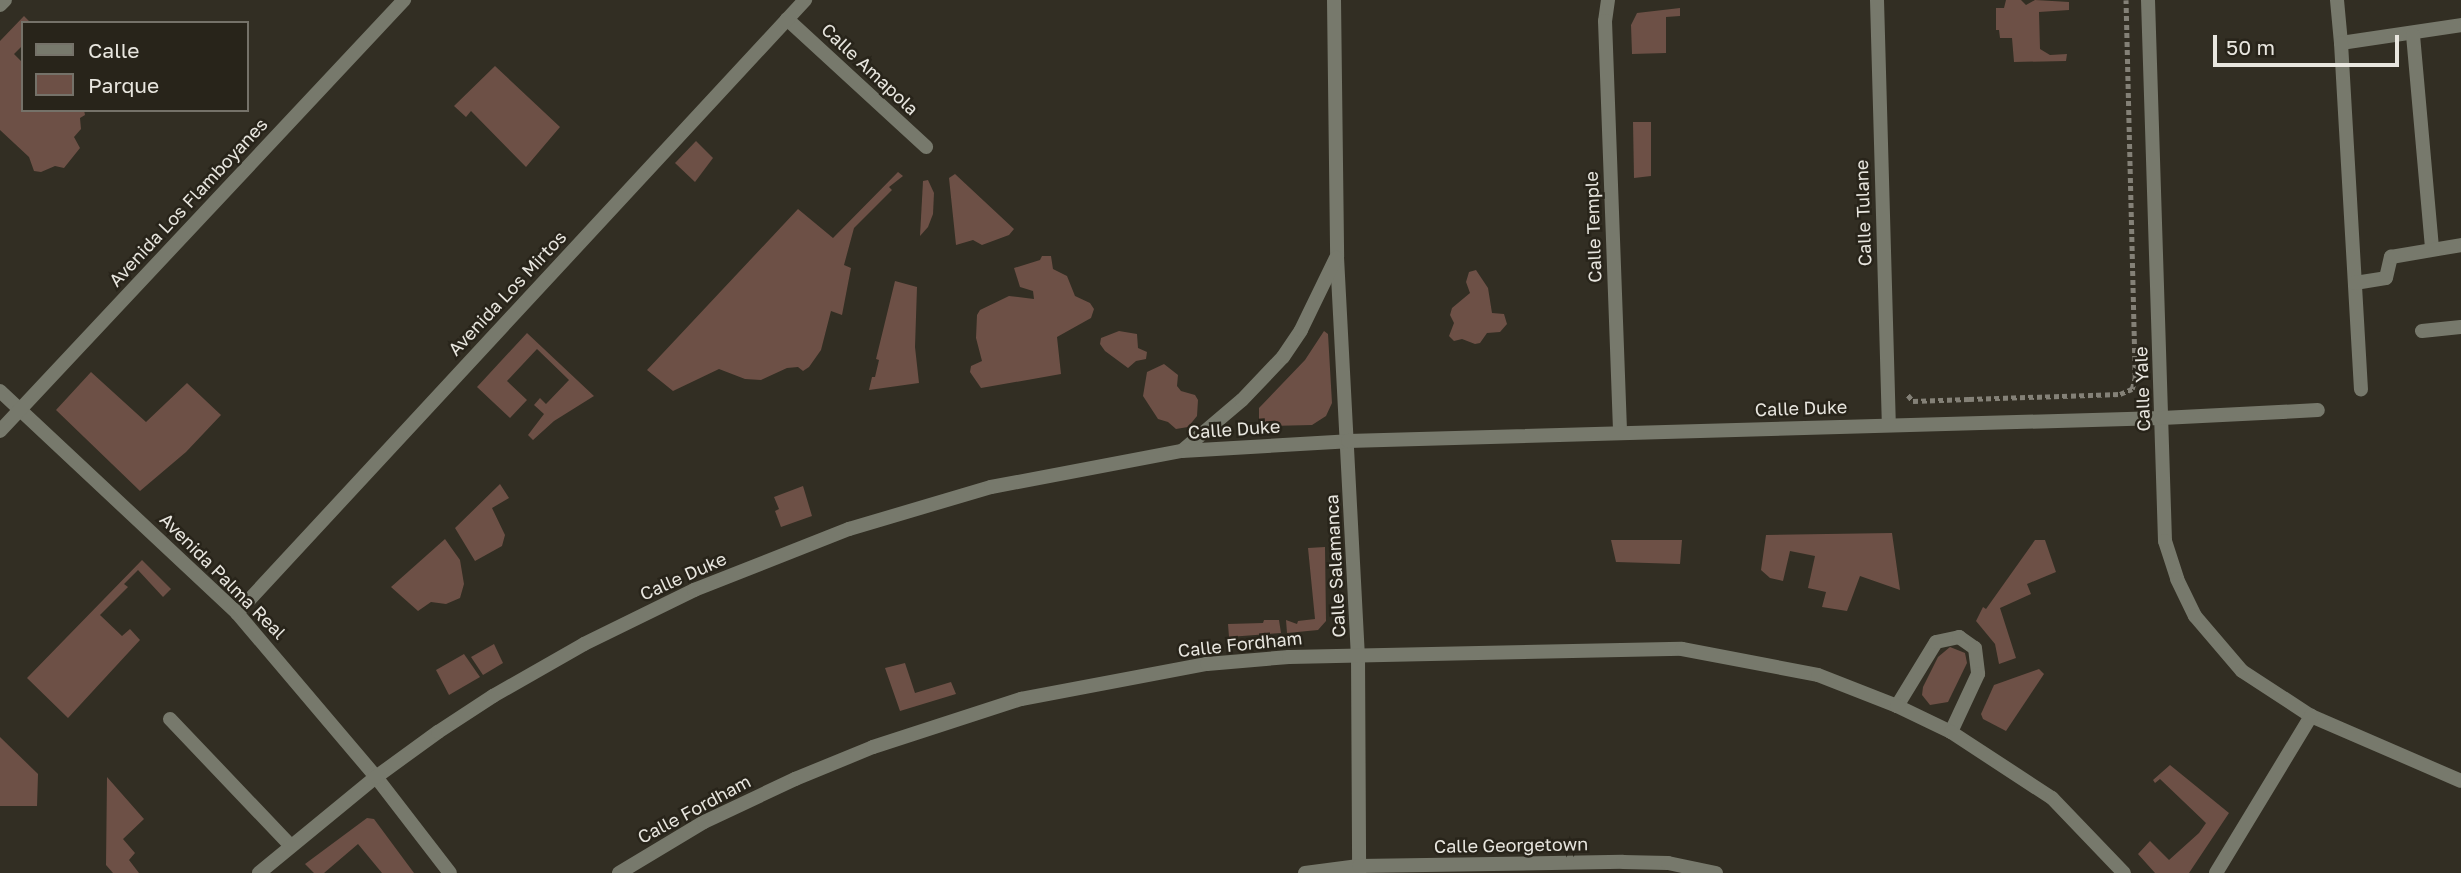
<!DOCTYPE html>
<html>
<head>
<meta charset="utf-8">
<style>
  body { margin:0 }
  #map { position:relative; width:2461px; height:873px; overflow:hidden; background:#322e23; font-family:"Golos Text",sans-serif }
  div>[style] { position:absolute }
  .green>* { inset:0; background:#6d5046 }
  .path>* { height:4.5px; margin-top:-2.25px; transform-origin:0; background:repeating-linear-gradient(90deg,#848177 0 5px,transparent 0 8.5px) }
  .service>* { height:14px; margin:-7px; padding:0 7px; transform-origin:7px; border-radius:7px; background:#77796c }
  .minor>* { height:14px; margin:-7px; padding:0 7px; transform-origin:7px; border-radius:7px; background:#77796c }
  span { translate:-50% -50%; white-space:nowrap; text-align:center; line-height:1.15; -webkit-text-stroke:5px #28241a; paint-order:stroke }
  .street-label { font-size:18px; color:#e8e6df }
  .legend { position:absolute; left:21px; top:21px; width:228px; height:91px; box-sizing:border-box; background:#28241a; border:2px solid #757269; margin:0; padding:9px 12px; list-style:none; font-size:21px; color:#e8e6df }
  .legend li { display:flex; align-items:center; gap:14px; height:35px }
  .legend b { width:35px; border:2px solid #757269 }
  .scale { position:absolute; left:2213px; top:35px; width:186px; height:32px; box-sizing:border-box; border:4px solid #e8e6df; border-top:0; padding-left:9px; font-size:21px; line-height:24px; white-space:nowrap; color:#e8e6df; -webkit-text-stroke:5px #28241a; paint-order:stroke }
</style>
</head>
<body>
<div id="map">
  <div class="green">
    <div style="clip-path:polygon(2006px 0,2021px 0,2026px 5px,2035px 0,2069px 2px,2069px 10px,2039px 12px,2040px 49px,2050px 55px,2067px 54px,2066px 61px,2014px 62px,2012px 38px,2000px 38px,1999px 30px,1996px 30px,1996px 8px,2004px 8px)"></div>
    <div style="clip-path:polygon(1680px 8px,1680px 16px,1666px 17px,1666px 53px,1632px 54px,1631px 25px,1637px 13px)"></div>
    <div style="clip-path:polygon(24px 16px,31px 23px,23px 23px,23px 45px,14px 54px,23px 63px,23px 110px,84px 110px,85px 115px,80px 118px,81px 129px,74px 137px,80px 148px,64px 168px,55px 166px,41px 172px,34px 171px,29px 157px,0 130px,0 41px)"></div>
    <div style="clip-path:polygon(495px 66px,560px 127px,526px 167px,471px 111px,466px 117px,454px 106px)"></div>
    <div style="clip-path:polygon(1633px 122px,1651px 122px,1651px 176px,1634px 178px)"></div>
    <div style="clip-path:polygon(696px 141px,713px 158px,695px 182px,675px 163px)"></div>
    <div style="clip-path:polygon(898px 172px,903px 176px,889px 187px,892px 190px,854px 228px,844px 265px,851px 268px,842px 315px,831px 311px,821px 350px,809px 367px,803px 371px,798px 367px,787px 368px,761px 380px,745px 379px,719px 369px,673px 391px,647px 370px,798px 209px,833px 238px)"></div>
    <div style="clip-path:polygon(955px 174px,1014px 229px,1009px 235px,982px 245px,973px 240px,956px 245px,949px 178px)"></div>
    <div style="clip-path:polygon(928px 180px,934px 193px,933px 214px,928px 227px,920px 236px,923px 181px)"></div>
    <div style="clip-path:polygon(1042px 256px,1051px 256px,1053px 269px,1067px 276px,1075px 296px,1090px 303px,1094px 309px,1091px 318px,1057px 337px,1061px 374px,981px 388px,970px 372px,971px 366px,982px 361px,976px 338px,977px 315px,980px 310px,1009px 296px,1034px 299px,1033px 291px,1020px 287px,1014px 268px,1040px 260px)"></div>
    <div style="clip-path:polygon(1476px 270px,1488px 288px,1492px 313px,1504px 314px,1507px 324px,1500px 332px,1487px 333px,1480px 343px,1475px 344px,1462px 339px,1454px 341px,1449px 336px,1454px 323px,1450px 315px,1452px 308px,1470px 293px,1466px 282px,1469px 272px)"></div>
    <div style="clip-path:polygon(895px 281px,917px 287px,915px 347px,919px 383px,869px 390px,872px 377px,875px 377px,879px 360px,876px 359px)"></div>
    <div style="clip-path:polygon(1119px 331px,1137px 334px,1138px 348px,1147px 352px,1146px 359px,1136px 361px,1128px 368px,1105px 351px,1100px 344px,1101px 338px)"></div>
    <div style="clip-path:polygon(1324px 331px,1328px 334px,1332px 403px,1326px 416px,1312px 425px,1265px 426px,1259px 420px,1259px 408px,1305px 360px)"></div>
    <div style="clip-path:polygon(527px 333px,594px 396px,554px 421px,533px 440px,528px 435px,544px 414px,534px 405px,540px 398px,546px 404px,569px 380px,537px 349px,507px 381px,527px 400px,510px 418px,477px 387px)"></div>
    <div style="clip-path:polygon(1164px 364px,1178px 375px,1177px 386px,1181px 391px,1195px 395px,1198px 400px,1197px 416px,1188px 427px,1176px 429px,1168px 422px,1158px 419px,1143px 396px,1147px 372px)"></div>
    <div style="clip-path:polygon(91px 372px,146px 422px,187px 383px,221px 415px,186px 452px,140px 491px,56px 410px)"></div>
    <div style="clip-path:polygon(500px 484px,509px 498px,492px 508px,505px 535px,502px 546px,475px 561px,455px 528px)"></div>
    <div style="clip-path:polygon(803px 486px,812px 516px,781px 527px,775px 511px,779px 509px,774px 497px)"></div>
    <div style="clip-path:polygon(1892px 533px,1900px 590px,1860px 576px,1847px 611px,1822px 607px,1826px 592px,1808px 588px,1815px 556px,1790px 551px,1783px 581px,1770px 578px,1761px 570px,1766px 535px)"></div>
    <div style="clip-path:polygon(445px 539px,460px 560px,464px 584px,460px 598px,446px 604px,431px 602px,418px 611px,391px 587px)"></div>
    <div style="clip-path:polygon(1611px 540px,1682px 540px,1680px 564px,1616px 562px)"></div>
    <div style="clip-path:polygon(2035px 540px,2045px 540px,2056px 572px,2027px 584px,2031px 594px,2000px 608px,2016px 658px,1999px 664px,1995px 644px,1976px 621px,1983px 607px,1986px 609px)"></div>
    <div style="clip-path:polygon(1325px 547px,1326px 621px,1318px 630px,1287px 633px,1286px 620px,1297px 624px,1298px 621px,1315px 619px,1308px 548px)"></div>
    <div style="clip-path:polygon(142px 560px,171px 589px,163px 597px,138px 570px,124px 584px,128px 587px,100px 615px,122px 636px,130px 629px,140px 640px,68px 718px,27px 678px)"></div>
    <div style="clip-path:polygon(1264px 620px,1279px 620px,1281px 633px,1229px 637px,1228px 624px,1263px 623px)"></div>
    <div style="clip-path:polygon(494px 644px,503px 663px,483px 675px,471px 657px)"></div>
    <div style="clip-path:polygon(1950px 647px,1965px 653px,1967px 663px,1948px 702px,1930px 705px,1922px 695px,1923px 687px,1938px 657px)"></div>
    <div style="clip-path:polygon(464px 654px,480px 677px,449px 695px,436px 670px)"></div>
    <div style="clip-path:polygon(905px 663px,915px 693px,951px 682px,956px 694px,900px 711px,885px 668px)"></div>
    <div style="clip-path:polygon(2039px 669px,2044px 674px,2006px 731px,1983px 719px,1981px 714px,1994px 685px)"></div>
    <div style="clip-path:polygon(0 737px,38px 774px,37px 806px,0 806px)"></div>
    <div style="clip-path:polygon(2170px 765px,2229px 813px,2189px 873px,2155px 873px,2138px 854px,2150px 841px,2169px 860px,2199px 833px,2206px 823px,2160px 779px,2155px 783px,2153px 780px)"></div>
    <div style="clip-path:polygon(107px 777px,144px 819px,123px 839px,135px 853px,129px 860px,139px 873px,113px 873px,106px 865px)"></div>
    <div style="clip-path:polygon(367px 818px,374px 819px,414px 873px,382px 873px,358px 844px,324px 873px,314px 873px,305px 864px)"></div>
  </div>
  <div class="path">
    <div style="left:1908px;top:395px;width:8px;rotate:50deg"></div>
    <div style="left:1913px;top:401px;width:56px;rotate:-2deg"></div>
    <div style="left:1969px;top:399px;width:151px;rotate:-1.9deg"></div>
    <div style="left:2120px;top:394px;width:13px;rotate:-23deg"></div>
    <div style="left:2132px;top:389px;width:11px;rotate:-75deg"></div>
    <div style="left:2135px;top:378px;width:378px;rotate:-91.4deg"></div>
  </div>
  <div class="service">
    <div style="left:2337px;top:0;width:43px;rotate:84.7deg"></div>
    <div style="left:2341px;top:43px;width:121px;rotate:-8.5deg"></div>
    <div style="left:2413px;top:35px;width:215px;rotate:84.9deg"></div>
    <div style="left:2341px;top:43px;width:347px;rotate:86.7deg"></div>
    <div style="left:2355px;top:283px;width:31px;rotate:-9deg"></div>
    <div style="left:2386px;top:278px;width:22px;rotate:-77deg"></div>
    <div style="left:2391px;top:257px;width:71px;rotate:-9.7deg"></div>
    <div style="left:2422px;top:331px;width:39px;rotate:-6deg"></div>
    <div style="left:170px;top:719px;width:174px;rotate:46.4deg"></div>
  </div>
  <div class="minor">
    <div style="left:1334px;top:0;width:257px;rotate:89.3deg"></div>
    <div style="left:1337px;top:257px;width:399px;rotate:87deg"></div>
    <div style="left:1358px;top:655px;width:218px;rotate:89.7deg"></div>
    <div style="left:1608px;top:0;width:21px;rotate:98deg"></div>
    <div style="left:1605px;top:21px;width:412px;rotate:87.9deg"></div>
    <div style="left:1877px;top:0;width:424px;rotate:88.4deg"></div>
    <div style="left:2148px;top:0;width:541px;rotate:88.2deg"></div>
    <div style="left:2165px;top:541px;width:40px;rotate:72deg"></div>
    <div style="left:2177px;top:579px;width:41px;rotate:64.1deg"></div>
    <div style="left:2195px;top:616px;width:72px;rotate:49.5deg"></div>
    <div style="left:2242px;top:671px;width:82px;rotate:33.1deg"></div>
    <div style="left:2311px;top:716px;width:163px;rotate:23.4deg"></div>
    <div style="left:0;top:5px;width:7px;rotate:-45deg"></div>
    <div style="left:787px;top:19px;width:189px;rotate:42.6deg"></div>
    <div style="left:0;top:391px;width:325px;rotate:43.1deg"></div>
    <div style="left:237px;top:613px;width:215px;rotate:49.7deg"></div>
    <div style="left:376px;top:777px;width:121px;rotate:52.4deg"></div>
    <div style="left:0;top:431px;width:591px;rotate:-46.85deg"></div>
    <div style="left:1183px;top:450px;width:77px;rotate:-40.3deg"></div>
    <div style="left:1242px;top:400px;width:59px;rotate:-46.4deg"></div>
    <div style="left:1283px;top:357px;width:32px;rotate:-56deg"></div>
    <div style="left:1301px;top:330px;width:80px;rotate:-64.1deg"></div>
    <div style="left:237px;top:613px;width:836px;rotate:-47.18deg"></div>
    <div style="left:1897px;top:706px;width:75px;rotate:-58.6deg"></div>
    <div style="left:1936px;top:642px;width:24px;rotate:-12deg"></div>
    <div style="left:1959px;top:637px;width:19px;rotate:35deg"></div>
    <div style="left:1975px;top:648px;width:26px;rotate:83deg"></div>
    <div style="left:1978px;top:674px;width:64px;rotate:115deg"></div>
    <div style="left:259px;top:873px;width:151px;rotate:-39.4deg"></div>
    <div style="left:376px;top:777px;width:77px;rotate:-36deg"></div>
    <div style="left:438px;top:732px;width:66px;rotate:-33.2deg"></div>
    <div style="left:493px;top:696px;width:105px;rotate:-29.7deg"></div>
    <div style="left:584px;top:644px;width:123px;rotate:-26.1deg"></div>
    <div style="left:694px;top:590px;width:167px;rotate:-21.5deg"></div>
    <div style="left:849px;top:529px;width:148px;rotate:-16.5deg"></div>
    <div style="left:991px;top:487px;width:194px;rotate:-10.7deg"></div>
    <div style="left:1182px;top:451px;width:166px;rotate:-3.4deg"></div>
    <div style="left:1348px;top:441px;width:814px;rotate:-1.62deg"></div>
    <div style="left:2162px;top:418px;width:156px;rotate:-2.9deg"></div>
    <div style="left:619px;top:873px;width:99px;rotate:-31deg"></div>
    <div style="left:704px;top:822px;width:101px;rotate:-25.3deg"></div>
    <div style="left:795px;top:779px;width:84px;rotate:-22.3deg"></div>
    <div style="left:873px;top:747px;width:156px;rotate:-18deg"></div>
    <div style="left:1021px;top:699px;width:189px;rotate:-10.7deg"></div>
    <div style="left:1207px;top:664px;width:82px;rotate:-4.9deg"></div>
    <div style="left:1289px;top:657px;width:393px;rotate:-1.2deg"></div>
    <div style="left:1682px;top:649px;width:138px;rotate:10.8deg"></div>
    <div style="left:1818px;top:675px;width:85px;rotate:21.4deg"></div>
    <div style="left:1897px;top:706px;width:60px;rotate:25.7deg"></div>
    <div style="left:1951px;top:732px;width:121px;rotate:33.2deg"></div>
    <div style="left:2052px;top:798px;width:104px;rotate:46.2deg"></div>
    <div style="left:1305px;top:873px;width:54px;rotate:-7.4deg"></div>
    <div style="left:1359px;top:866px;width:264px;rotate:-0.9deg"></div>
    <div style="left:1623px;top:862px;width:45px;rotate:1.3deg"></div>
    <div style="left:1668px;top:863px;width:49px;rotate:11.8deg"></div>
    <div style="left:2216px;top:873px;width:184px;rotate:-58.8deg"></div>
  </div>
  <div class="street-label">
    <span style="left:870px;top:69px;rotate:43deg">Calle Amapola</span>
    <span style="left:188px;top:202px;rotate:-47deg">Avenida Los Flamboyanes</span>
    <span style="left:1863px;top:213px;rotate:-92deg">Calle Tulane</span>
    <span style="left:1593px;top:227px;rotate:-92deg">Calle Temple</span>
    <span style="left:507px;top:293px;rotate:-47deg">Avenida Los Mirtos</span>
    <span style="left:2142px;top:389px;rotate:-92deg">Calle Yale</span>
    <span style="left:1801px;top:408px;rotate:-2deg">Calle Duke</span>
    <span style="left:1234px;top:429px;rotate:-4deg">Calle Duke</span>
    <span style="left:1335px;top:566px;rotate:-93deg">Calle Salamanca</span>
    <span style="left:223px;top:576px;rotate:45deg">Avenida Palma Real</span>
    <span style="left:683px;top:576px;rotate:-24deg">Calle Duke</span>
    <span style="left:1240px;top:644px;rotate:-6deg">Calle Fordham</span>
    <span style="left:694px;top:809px;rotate:-28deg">Calle Fordham</span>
    <span style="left:1511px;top:845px;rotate:-1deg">Calle Georgetown</span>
  </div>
  <ul class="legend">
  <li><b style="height:9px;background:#77796c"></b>Calle</li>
  <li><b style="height:19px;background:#6d5046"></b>Parque</li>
  </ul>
  <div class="scale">50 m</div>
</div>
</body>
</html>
